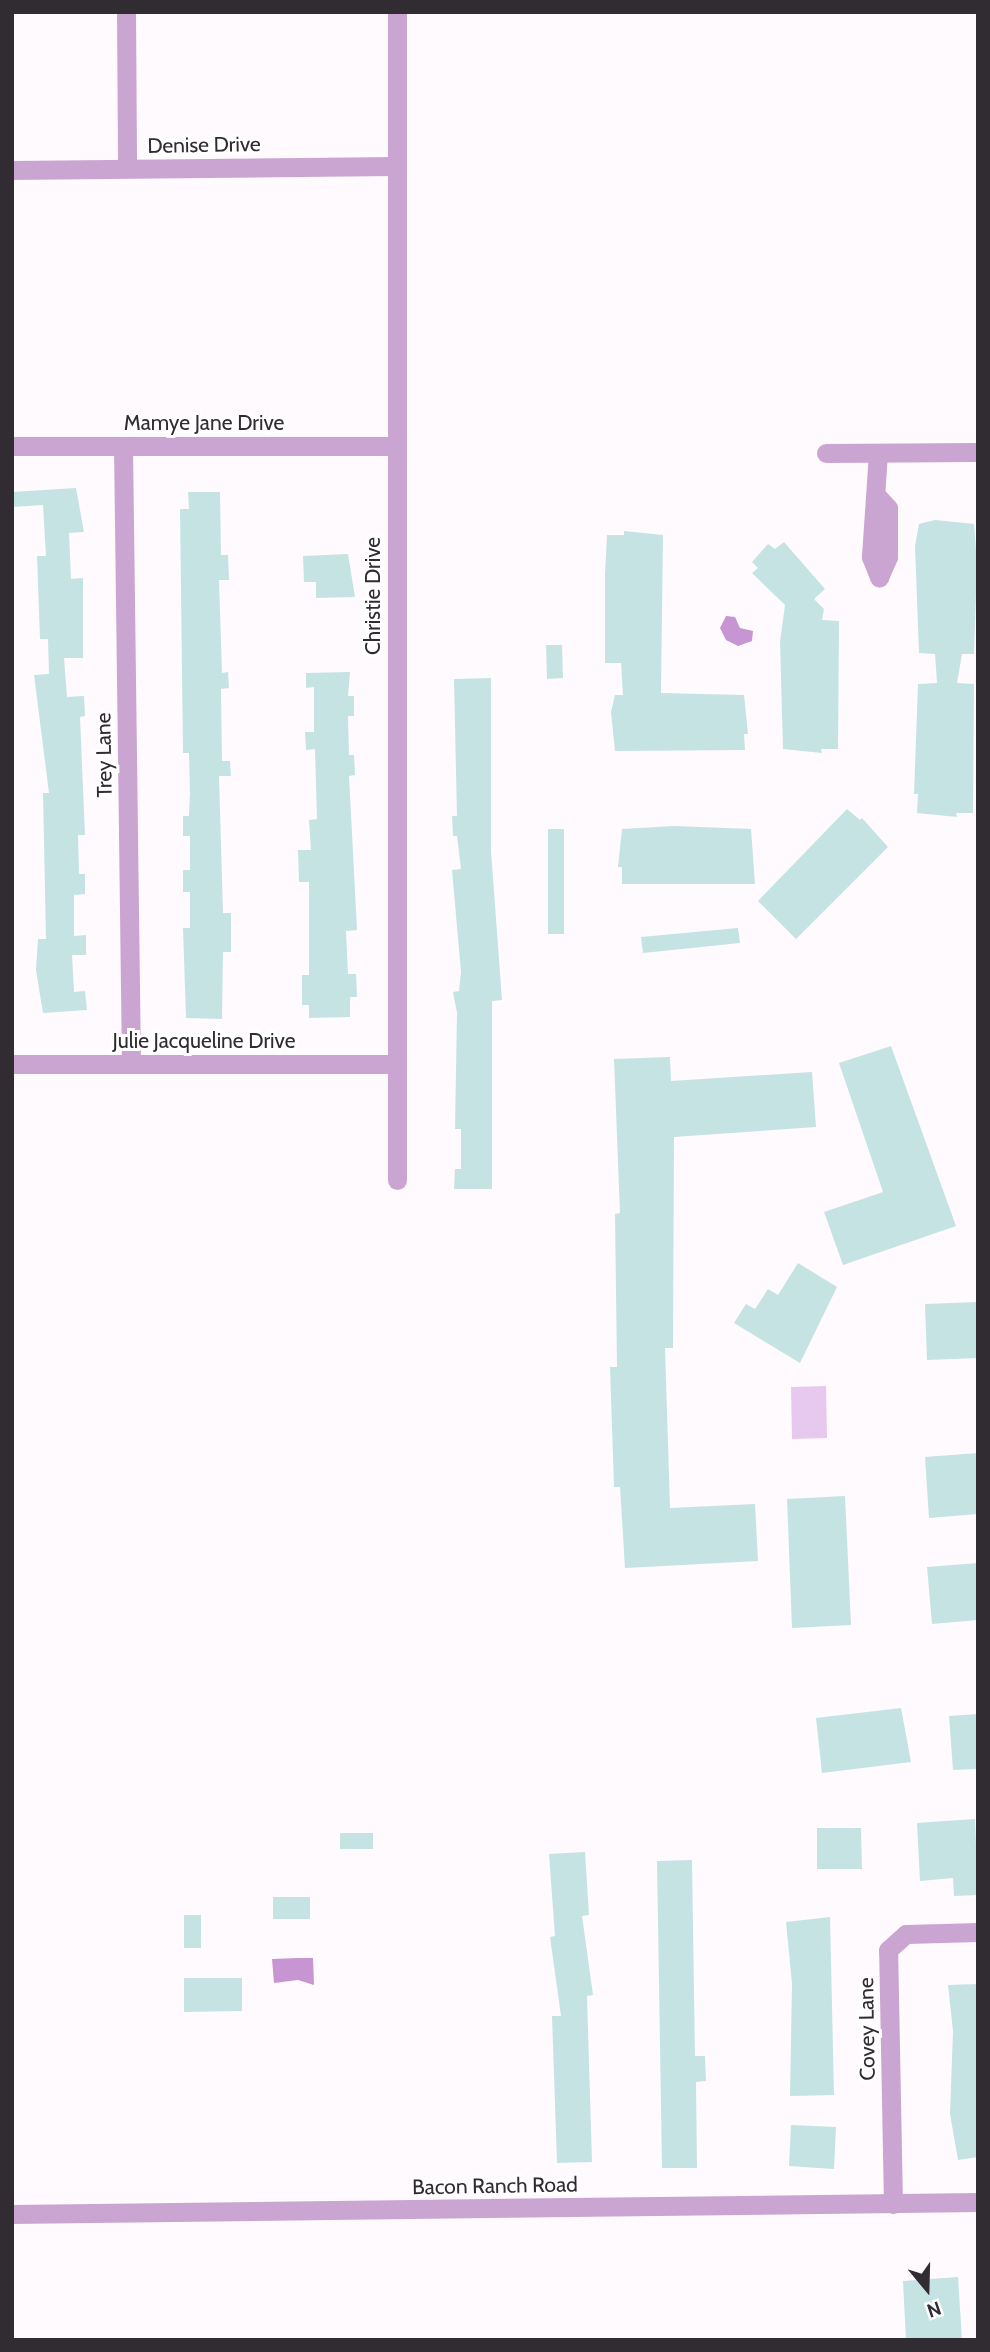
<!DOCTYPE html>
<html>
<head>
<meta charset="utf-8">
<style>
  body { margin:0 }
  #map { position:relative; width:990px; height:2352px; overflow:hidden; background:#fefafe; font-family:Cabin,sans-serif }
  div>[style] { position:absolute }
  .green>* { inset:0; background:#e7c8ee }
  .water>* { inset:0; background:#c895d3 }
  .building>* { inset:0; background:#c5e3e3 }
  .minor>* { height:19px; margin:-9.5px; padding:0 9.5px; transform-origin:9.5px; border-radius:9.5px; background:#caa5d1 }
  span { translate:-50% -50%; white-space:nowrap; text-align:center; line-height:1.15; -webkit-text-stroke:6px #fff; paint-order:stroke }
  .street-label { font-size:21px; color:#312b32 }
  .frame { position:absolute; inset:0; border:14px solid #312b32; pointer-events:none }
  .north { position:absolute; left:892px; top:2254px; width:70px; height:70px; -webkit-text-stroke:5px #fff; paint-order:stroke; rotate:161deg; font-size:19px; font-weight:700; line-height:28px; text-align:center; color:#312b32 }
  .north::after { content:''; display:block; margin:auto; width:24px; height:32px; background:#312b32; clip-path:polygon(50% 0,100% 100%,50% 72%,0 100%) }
</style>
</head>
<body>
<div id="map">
  <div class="green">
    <div style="clip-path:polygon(826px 1386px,827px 1438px,792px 1439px,791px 1387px)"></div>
  </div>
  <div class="water">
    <div style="clip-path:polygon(726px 616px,735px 617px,740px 628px,753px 631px,752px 641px,738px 646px,726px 640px,720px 628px)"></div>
    <div style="clip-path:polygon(298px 1958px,313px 1958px,314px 1985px,298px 1980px,274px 1983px,272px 1959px)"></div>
  </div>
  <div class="building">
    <div style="clip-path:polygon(76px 488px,84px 532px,69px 533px,71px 579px,83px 578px,83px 658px,64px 658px,67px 697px,84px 696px,85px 716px,80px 717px,85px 835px,78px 835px,79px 874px,85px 874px,85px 894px,74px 895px,74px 936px,86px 935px,86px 955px,72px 955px,74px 992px,85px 991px,87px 1010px,43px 1013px,36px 970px,38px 939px,46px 939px,43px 793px,49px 793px,34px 675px,49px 674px,48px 639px,40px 639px,37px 556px,46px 556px,43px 505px,12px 507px,12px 492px)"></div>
    <div style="clip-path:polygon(188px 492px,220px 492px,221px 555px,228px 555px,229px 580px,219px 580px,222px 673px,228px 672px,229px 688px,221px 689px,222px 761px,230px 761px,231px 776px,219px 776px,223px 913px,231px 913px,231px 952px,223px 952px,222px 1019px,186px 1018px,183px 928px,190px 928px,190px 892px,183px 892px,183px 870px,190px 870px,190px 836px,183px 836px,183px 816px,189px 816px,190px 793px,189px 753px,183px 753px,180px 509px,189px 509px)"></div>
    <div style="clip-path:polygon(935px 520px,974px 524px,977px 563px,974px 654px,962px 654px,957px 683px,974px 684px,973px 813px,956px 813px,957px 817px,917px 813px,918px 794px,914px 794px,918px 684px,937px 683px,935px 654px,919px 653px,915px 546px,919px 524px)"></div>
    <div style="clip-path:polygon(624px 531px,663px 535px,661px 693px,744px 695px,748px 734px,744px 734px,745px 750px,615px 751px,611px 712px,615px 695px,623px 695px,621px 663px,605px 663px,605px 575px,607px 535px,624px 535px)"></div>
    <div style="clip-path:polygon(784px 542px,825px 589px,814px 599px,824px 609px,822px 620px,839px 621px,838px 749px,821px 749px,822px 753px,783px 749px,780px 642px,785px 605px,752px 573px,758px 568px,752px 562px,768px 544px,775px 549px)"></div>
    <div style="clip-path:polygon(348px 554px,355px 597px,316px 598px,316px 582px,304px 582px,303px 556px)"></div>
    <div style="clip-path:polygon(546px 645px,562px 645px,563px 678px,547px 679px)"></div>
    <div style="clip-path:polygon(350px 672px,348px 696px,354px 696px,354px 716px,348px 716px,349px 755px,354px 755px,355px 775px,349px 776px,357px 930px,346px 931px,348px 974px,356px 974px,357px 997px,350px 997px,350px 1017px,309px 1018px,309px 1005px,302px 1005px,302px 975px,309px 975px,309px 882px,299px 882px,298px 850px,311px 850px,309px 820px,317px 819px,315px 749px,306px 750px,305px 732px,314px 732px,314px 687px,306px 688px,306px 673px)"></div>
    <div style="clip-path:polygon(491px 678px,491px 851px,502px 1000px,492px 1001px,492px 1189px,454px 1189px,455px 1169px,461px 1169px,461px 1129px,455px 1129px,457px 1013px,453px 992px,459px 991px,461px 972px,452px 870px,461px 869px,457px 836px,453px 836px,452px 816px,457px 816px,454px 679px)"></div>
    <div style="clip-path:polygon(847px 809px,860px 820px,862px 818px,888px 847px,796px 939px,758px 901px)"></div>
    <div style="clip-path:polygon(674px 826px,751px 829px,755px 884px,622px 884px,622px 867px,618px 867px,622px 829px)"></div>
    <div style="clip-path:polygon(548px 829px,564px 829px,564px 934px,548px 934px)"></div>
    <div style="clip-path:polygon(738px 928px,740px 943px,643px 953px,641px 937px)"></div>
    <div style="clip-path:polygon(891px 1046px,956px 1226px,843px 1265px,824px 1212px,883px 1192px,839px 1063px)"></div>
    <div style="clip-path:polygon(670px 1057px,671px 1081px,812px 1072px,816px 1127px,674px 1137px,673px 1348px,665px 1348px,670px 1508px,755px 1504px,758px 1561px,625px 1568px,620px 1487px,614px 1487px,610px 1367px,617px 1367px,615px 1214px,620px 1213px,614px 1059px)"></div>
    <div style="clip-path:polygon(798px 1263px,837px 1287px,800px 1363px,734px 1323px,746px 1304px,755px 1309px,768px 1289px,778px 1295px)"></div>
    <div style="clip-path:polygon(978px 1302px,978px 1358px,927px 1360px,925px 1304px)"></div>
    <div style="clip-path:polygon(978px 1453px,978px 1514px,929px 1518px,925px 1457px)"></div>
    <div style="clip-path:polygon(845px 1496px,851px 1625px,792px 1628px,787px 1499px)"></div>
    <div style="clip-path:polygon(978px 1563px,978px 1620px,932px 1624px,927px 1567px)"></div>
    <div style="clip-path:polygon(901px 1708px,911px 1762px,822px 1773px,816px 1718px)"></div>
    <div style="clip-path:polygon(978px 1714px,978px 1769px,953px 1770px,949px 1716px)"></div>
    <div style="clip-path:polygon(975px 1819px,978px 1895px,954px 1896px,953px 1878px,920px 1881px,917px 1823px)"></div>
    <div style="clip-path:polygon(817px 1828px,861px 1828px,862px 1869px,817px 1869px)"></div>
    <div style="clip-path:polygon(340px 1833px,373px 1833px,373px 1849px,340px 1849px)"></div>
    <div style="clip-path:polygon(585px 1852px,589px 1915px,582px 1916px,593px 1995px,587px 1996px,592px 2162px,557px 2163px,552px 2016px,561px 2016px,550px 1937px,555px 1936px,549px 1854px)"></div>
    <div style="clip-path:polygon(692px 1860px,695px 2056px,705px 2056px,706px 2081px,696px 2082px,697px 2168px,662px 2168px,657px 1861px)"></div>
    <div style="clip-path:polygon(273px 1897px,310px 1897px,310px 1919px,273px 1919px)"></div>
    <div style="clip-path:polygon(184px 1915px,201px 1915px,201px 1948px,184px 1948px)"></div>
    <div style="clip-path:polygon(830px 1917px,834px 2095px,790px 2096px,792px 1984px,786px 1922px)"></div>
    <div style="clip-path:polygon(184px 1978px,242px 1978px,242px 2011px,184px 2012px)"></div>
    <div style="clip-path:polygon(978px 1984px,978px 2157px,958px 2160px,950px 2114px,953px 2031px,948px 1985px)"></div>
    <div style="clip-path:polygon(791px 2125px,836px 2127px,834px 2169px,789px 2166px)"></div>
    <div style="clip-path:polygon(958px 2277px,962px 2340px,906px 2340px,903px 2281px)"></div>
  </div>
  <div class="minor">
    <div style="left:126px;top:12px;width:156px;rotate:89.6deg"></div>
    <div style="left:12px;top:170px;width:384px;rotate:-0.6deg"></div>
    <div style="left:12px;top:446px;width:383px"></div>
    <div style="left:123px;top:446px;width:618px;rotate:89.26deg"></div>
    <div style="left:826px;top:453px;width:152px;rotate:-0.4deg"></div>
    <div style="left:878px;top:453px;width:104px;rotate:93.9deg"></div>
    <div style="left:871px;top:557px;width:22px;rotate:68deg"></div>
    <div style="left:879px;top:498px;width:13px;rotate:48deg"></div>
    <div style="left:888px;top:508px;width:49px;rotate:90deg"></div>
    <div style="left:888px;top:557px;width:22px;rotate:114deg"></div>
    <div style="left:12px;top:1064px;width:385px"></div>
    <div style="left:397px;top:1180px;width:1168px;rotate:-90deg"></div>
    <div style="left:893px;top:2204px;width:254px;rotate:-91.1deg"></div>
    <div style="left:888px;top:1950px;width:24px;rotate:-42deg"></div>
    <div style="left:906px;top:1934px;width:72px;rotate:-1.6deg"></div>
    <div style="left:12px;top:2214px;width:966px;rotate:-0.71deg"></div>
  </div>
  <div class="street-label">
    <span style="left:204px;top:145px;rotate:-1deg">Denise Drive</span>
    <span style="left:204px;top:423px">Mamye Jane Drive</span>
    <span style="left:373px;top:596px;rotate:-90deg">Christie Drive</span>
    <span style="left:104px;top:755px;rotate:-91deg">Trey Lane</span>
    <span style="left:204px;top:1041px">Julie Jacqueline Drive</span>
    <span style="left:867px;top:2029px;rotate:-91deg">Covey Lane</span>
    <span style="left:495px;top:2186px;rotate:-1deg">Bacon Ranch Road</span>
  </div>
  <div class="frame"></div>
  <div class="north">N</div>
</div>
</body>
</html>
